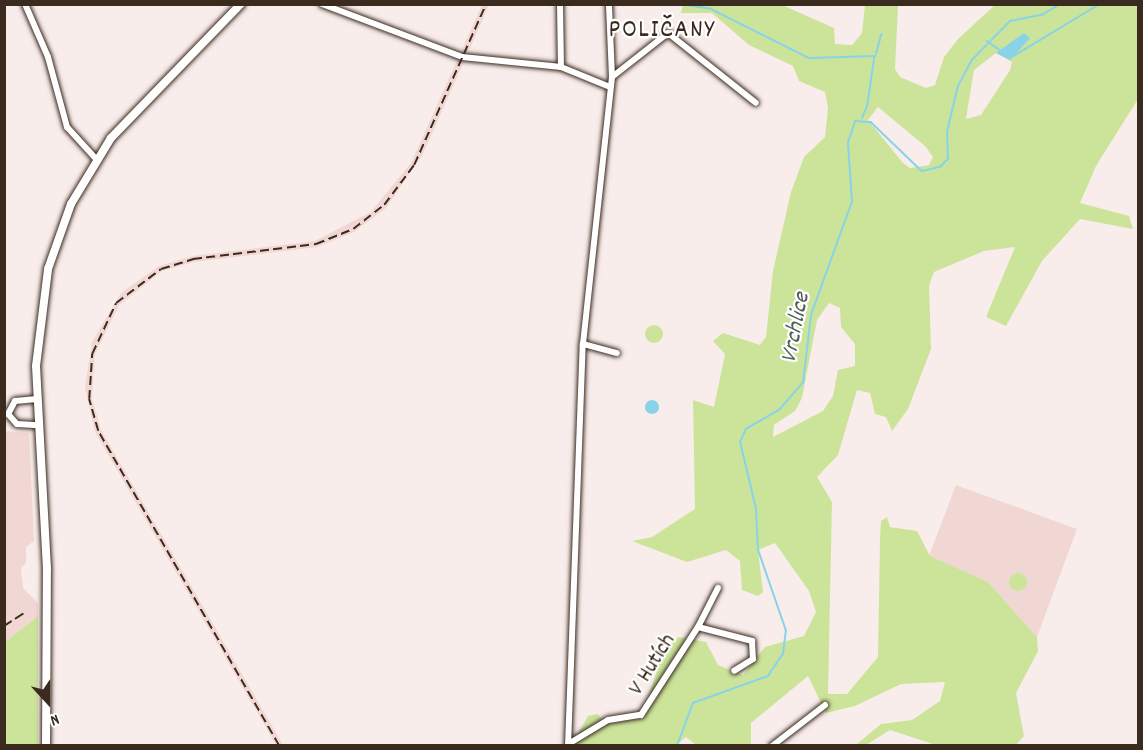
<!DOCTYPE html>
<html>
<head>
<meta charset="utf-8">
<style>
  body { margin:0 }
  #map { position:relative; width:1143px; height:750px; overflow:hidden; background:#f8edeb; font-family:Dekko,sans-serif }
  div>[style] { position:absolute }
  .built>* { inset:0; background:#f0d7d3 }
  .green>* { inset:0; background:#cce49a }
  .round { border-radius:50% }
  .water>* { inset:0; background:#88d3e8 }
  .stream>* { height:1.5px; margin:-0.75px; padding:0 0.75px; transform-origin:0.75px; border-radius:0.75px; background:#88d3e8 }
  .roads { filter:drop-shadow(0 0 2px #3b2a1e) drop-shadow(0 0 2px #3b2a1e) }
  .minor>* { height:6px; margin:-3px; padding:0 3px; transform-origin:3px; border-radius:3px; background:#fff }
  .major>* { height:8px; margin:-4px; padding:0 4px; transform-origin:4px; border-radius:4px; background:#fff }
  .rail>* { height:1.5px; margin-top:-0.75px; transform-origin:0; background:repeating-linear-gradient(90deg,#3b2a1e 0 9px,transparent 0 13.5px) }
  span { translate:-50% -50%; white-space:nowrap; text-align:center; line-height:1.15; -webkit-text-stroke:4.5px #fff; paint-order:stroke }
  .street-label { font-size:22px; color:#3b2a1e }
  .water-label { font-size:24px; color:#525d5b; font-style:italic }
  .quarter-label { font-size:26px; color:#3b2a1e; letter-spacing:1.5px }
  .frame { position:absolute; inset:0; border:6px solid #3b2a1e; pointer-events:none }
  .north { position:absolute; left:18px; top:672px; width:60px; height:60px; -webkit-text-stroke:4px #fff; paint-order:stroke; rotate:159deg; font-size:16px; font-weight:700; line-height:24px; text-align:center; color:#3b2a1e }
  .north::after { content:''; display:block; margin:auto; width:21px; height:27px; background:#3b2a1e; clip-path:polygon(50% 0,100% 100%,50% 72%,0 100%) }
</style>
</head>
<body>
<div id="map">
  <div class="built">
    <div style="clip-path:polygon(482px 5px,489px 5px,423px 154px,386px 208px,354px 232px,317px 247px,194px 262px,162px 271px,119px 305px,95px 354px,92px 399px,101px 430px,283px 745px,276px 745px,95px 432px,85px 388px,92px 342px,121px 293px,159px 266px,193px 256px,315px 241px,371px 212px,411px 163px)"></div>
    <div style="clip-path:polygon(5px 431px,29px 433px,34px 541px,26px 547px,26px 563px,21px 568px,23px 588px,38px 603px,38px 616px,5px 642px)"></div>
    <div style="clip-path:polygon(956px 485px,1077px 529px,1037px 637px,988px 582px,929px 556px)"></div>
  </div>
  <div class="green">
    <div style="clip-path:polygon(evenodd,683px 5px,782px 5px,834px 28px,835px 44px,852px 45px,862px 33px,865px 5px,898px 5px,895px 69px,900px 77px,926px 88px,935px 85px,944px 57px,958px 39px,995px 5px,1138px 5px,1138px 99px,1096px 166px,1080px 203px,1129px 216px,1133px 229px,1080px 219px,1042px 261px,1006px 326px,986px 317px,1015px 247px,984px 251px,934px 272px,929px 286px,931px 349px,908px 409px,892px 431px,886px 417px,875px 414px,870px 393px,857px 390px,838px 455px,817px 477px,832px 502px,828px 694px,847px 694px,878px 657px,880px 541px,881px 521px,887px 517px,890px 527px,917px 531px,930px 556px,988px 582px,1037px 637px,1038px 651px,1016px 693px,1024px 736px,1016px 745px,936px 745px,890px 730px,866px 745px,856px 745px,881px 724px,912px 720px,940px 701px,945px 682px,901px 684px,855px 706px,826px 713px,808px 676px,751px 723px,751px 745px,696px 745px,686px 737px,676px 745px,571px 746px,588px 716px,597px 714px,609px 724px,641px 718px,665px 647px,679px 637px,706px 642px,718px 665px,743px 675px,765px 647px,804px 636px,816px 612px,809px 591px,775px 543px,758px 550px,763px 592px,758px 596px,742px 590px,740px 561px,726px 550px,687px 562px,632px 541px,652px 537px,695px 509px,693px 400px,714px 407px,725px 354px,713px 341px,723px 333px,760px 345px,766px 337px,773px 271px,791px 192px,804px 157px,825px 137px,828px 108px,825px 92px,799px 81px,793px 66px,749px 45px,712px 13px,681px 13px,683px 5px,996px 53px,1012px 62px,1010px 70px,981px 115px,966px 119px,974px 70px,996px 53px,683px 5px,878px 107px,925px 146px,933px 157px,929px 165px,910px 168px,903px 163px,868px 120px,878px 107px,683px 5px,829px 303px,840px 308px,841px 327px,855px 344px,855px 366px,838px 370px,833px 396px,823px 411px,773px 437px,774px 425px,795px 411px,802px 398px,817px 320px,829px 303px)"></div>
    <div class="round" style="left:645px;top:325px;width:18px;height:18px"></div>
    <div class="round" style="left:1009px;top:573px;width:18px;height:18px"></div>
    <div style="clip-path:polygon(38px 616px,38px 745px,5px 745px,5px 642px)"></div>
  </div>
  <div class="water">
    <div style="clip-path:polygon(1024px 33px,1030px 38px,1010px 60px,996px 53px)"></div>
    <div class="round" style="left:645px;top:400px;width:14px;height:14px"></div>
  </div>
  <div class="stream">
    <div style="left:681px;top:4px;width:30px;rotate:9deg"></div>
    <div style="left:711px;top:9px;width:110px;rotate:26.6deg"></div>
    <div style="left:809px;top:58px;width:66px;rotate:-1.7deg"></div>
    <div style="left:875px;top:56px;width:49px;rotate:98.3deg"></div>
    <div style="left:987px;top:41px;width:16px;rotate:35deg"></div>
    <div style="left:876px;top:54px;width:20px;rotate:-75deg"></div>
    <div style="left:1012px;top:57px;width:103px;rotate:-31.1deg"></div>
    <div style="left:862px;top:118px;width:13px;rotate:-67deg"></div>
    <div style="left:677px;top:746px;width:46px;rotate:-69.6deg"></div>
    <div style="left:693px;top:703px;width:80px;rotate:-19.8deg"></div>
    <div style="left:768px;top:676px;width:27px;rotate:-56deg"></div>
    <div style="left:783px;top:654px;width:23px;rotate:-83deg"></div>
    <div style="left:786px;top:631px;width:86px;rotate:-109.1deg"></div>
    <div style="left:758px;top:550px;width:41px;rotate:-92.8deg"></div>
    <div style="left:756px;top:509px;width:69px;rotate:-103.4deg"></div>
    <div style="left:740px;top:442px;width:14px;rotate:-65deg"></div>
    <div style="left:746px;top:429px;width:39px;rotate:-30deg"></div>
    <div style="left:780px;top:409px;width:35px;rotate:-49deg"></div>
    <div style="left:803px;top:383px;width:68px;rotate:-83.3deg"></div>
    <div style="left:811px;top:315px;width:120px;rotate:-70.1deg"></div>
    <div style="left:852px;top:202px;width:59px;rotate:-93.9deg"></div>
    <div style="left:848px;top:143px;width:23px;rotate:-72deg"></div>
    <div style="left:855px;top:121px;width:16px;rotate:4deg"></div>
    <div style="left:871px;top:122px;width:71px;rotate:43.9deg"></div>
    <div style="left:922px;top:171px;width:18px;rotate:-13deg"></div>
    <div style="left:940px;top:167px;width:11px;rotate:-45deg"></div>
    <div style="left:948px;top:159px;width:27px;rotate:-92deg"></div>
    <div style="left:947px;top:132px;width:47px;rotate:-76.6deg"></div>
    <div style="left:958px;top:86px;width:30px;rotate:-62deg"></div>
    <div style="left:972px;top:60px;width:54px;rotate:-45.7deg"></div>
    <div style="left:1010px;top:21px;width:33px;rotate:-11deg"></div>
    <div style="left:1042px;top:15px;width:21px;rotate:-31deg"></div>
  </div>
  <div class="roads">
    <div class="minor">
      <div style="left:25px;top:4px;width:58px;rotate:66.5deg"></div>
      <div style="left:48px;top:57px;width:73px;rotate:74.8deg"></div>
      <div style="left:67px;top:127px;width:43px;rotate:47.8deg"></div>
      <div style="left:322px;top:4px;width:150px;rotate:20.7deg"></div>
      <div style="left:462px;top:57px;width:100px;rotate:5.8deg"></div>
      <div style="left:561px;top:67px;width:53px;rotate:22.2deg"></div>
      <div style="left:560px;top:4px;width:63px;rotate:89.1deg"></div>
      <div style="left:612px;top:77px;width:71px;rotate:-38.2deg"></div>
      <div style="left:668px;top:33px;width:112px;rotate:38.5deg"></div>
      <div style="left:583px;top:344px;width:35px;rotate:15deg"></div>
      <div style="left:37px;top:399px;width:22px;rotate:175deg"></div>
      <div style="left:15px;top:401px;width:15px;rotate:118deg"></div>
      <div style="left:8px;top:414px;width:13px;rotate:48deg"></div>
      <div style="left:17px;top:424px;width:22px;rotate:3deg"></div>
      <div style="left:698px;top:627px;width:44px;rotate:-62.9deg"></div>
      <div style="left:570px;top:743px;width:44px;rotate:-31.2deg"></div>
      <div style="left:608px;top:720px;width:33px;rotate:-9deg"></div>
      <div style="left:641px;top:715px;width:105px;rotate:-57.1deg"></div>
      <div style="left:698px;top:627px;width:56px;rotate:14.5deg"></div>
      <div style="left:752px;top:641px;width:18px;rotate:87deg"></div>
      <div style="left:753px;top:659px;width:22px;rotate:148deg"></div>
      <div style="left:568px;top:746px;width:402px;rotate:-87.9deg"></div>
      <div style="left:583px;top:344px;width:269px;rotate:-83.8deg"></div>
      <div style="left:612px;top:77px;width:73px;rotate:-92.4deg"></div>
      <div style="left:772px;top:746px;width:67px;rotate:-37.7deg"></div>
    </div>
    <div class="major">
      <div style="left:46px;top:746px;width:177px;rotate:-89.7deg"></div>
      <div style="left:47px;top:569px;width:203px;rotate:-93.1deg"></div>
      <div style="left:36px;top:366px;width:98px;rotate:-82.9deg"></div>
      <div style="left:48px;top:269px;width:69px;rotate:-70.5deg"></div>
      <div style="left:71px;top:204px;width:77px;rotate:-58.8deg"></div>
      <div style="left:111px;top:138px;width:187px;rotate:-45.9deg"></div>
    </div>
  </div>
  <div class="rail">
    <div style="left:4px;top:626px;width:27px;rotate:-33deg"></div>
    <div style="left:279px;top:746px;width:363px;rotate:-119.9deg"></div>
    <div style="left:98px;top:431px;width:33px;rotate:-106deg"></div>
    <div style="left:89px;top:399px;width:45px;rotate:-86.2deg"></div>
    <div style="left:92px;top:354px;width:56px;rotate:-64.8deg"></div>
    <div style="left:116px;top:303px;width:56px;rotate:-37.1deg"></div>
    <div style="left:161px;top:269px;width:34px;rotate:-17deg"></div>
    <div style="left:193px;top:259px;width:124px;rotate:-7deg"></div>
    <div style="left:316px;top:244px;width:40px;rotate:-22deg"></div>
    <div style="left:353px;top:229px;width:39px;rotate:-38deg"></div>
    <div style="left:384px;top:205px;width:50px;rotate:-53.1deg"></div>
    <div style="left:414px;top:165px;width:176px;rotate:-65.9deg"></div>
  </div>
  <div class="street-label">
    <span style="left:653px;top:665px;rotate:-58deg">V Hutích</span>
  </div>
  <div class="water-label">
    <span style="left:797px;top:328px;rotate:-79deg">Vrchlice</span>
  </div>
  <div class="quarter-label">
    <span style="left:662px;top:31px">POLIČANY</span>
  </div>
  <div class="frame"></div>
  <div class="north">N</div>
</div>
</body>
</html>
